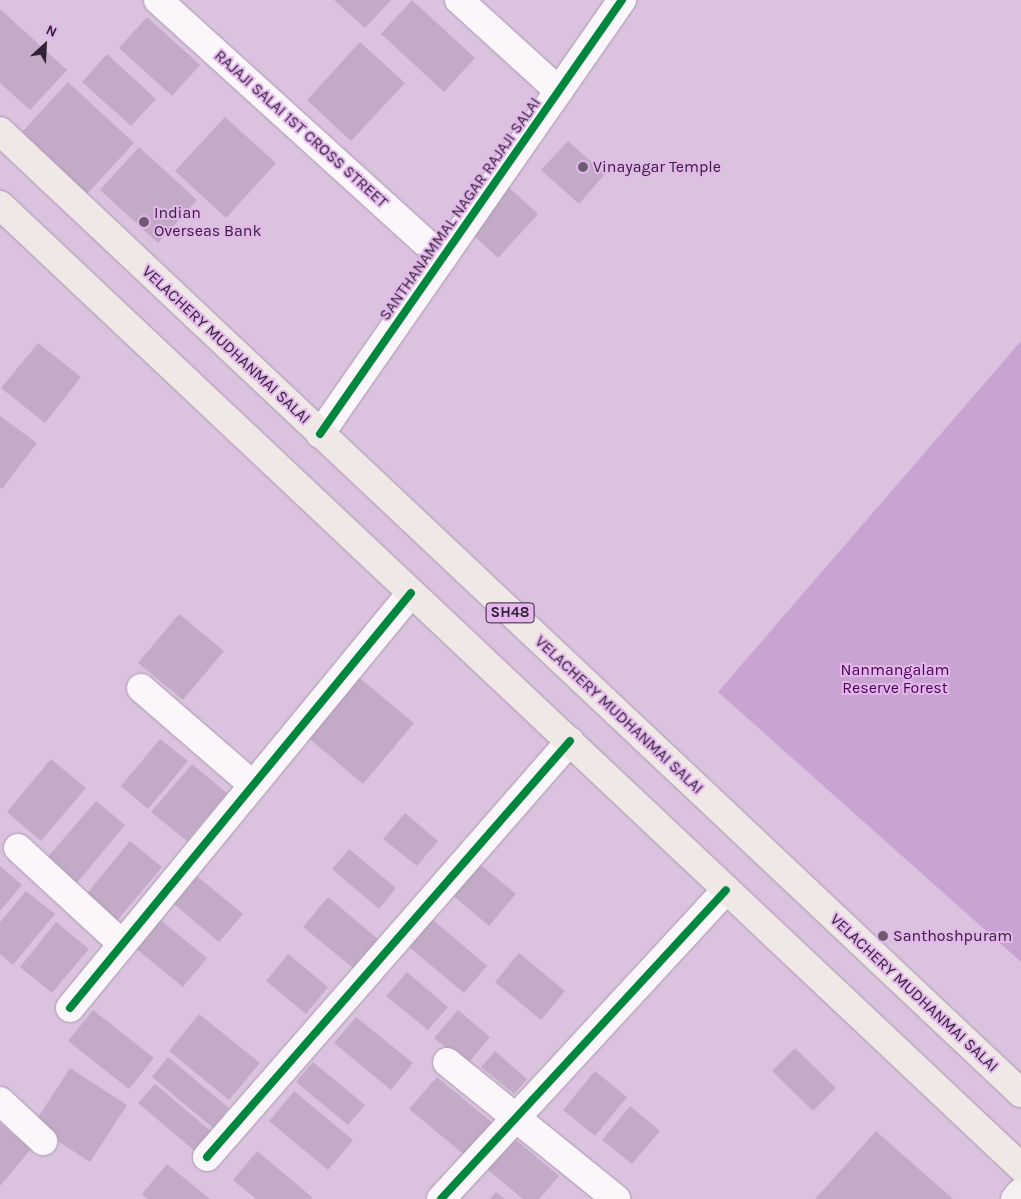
<!DOCTYPE html>
<html>
<head>
<meta charset="utf-8">
<style>
  body { margin:0 }
  #map { position:relative; width:1021px; height:1199px; overflow:hidden; background:#dbc3df; font-family:Karla,sans-serif }
  div>[style] { position:absolute }
  .green>* { inset:0; background:#c9a3d1 }
  .building>* { inset:0; background:#c3abc8 }
  .roads { filter:drop-shadow(0 0 1px #aa98ae) drop-shadow(0 0 1px #aa98ae) }
  .street>* { height:28px; margin:-14px; padding:0 14px; transform-origin:14px; border-radius:14px; background:#faf6fa }
  .secondary>* { height:28px; margin:-14px; padding:0 14px; transform-origin:14px; border-radius:14px; background:#f4eff0 }
  .primary>* { height:28px; margin:-14px; padding:0 14px; transform-origin:14px; border-radius:14px; background:#efe8e6 }
  .cycleway>* { height:8px; margin:-4px; padding:0 4px; transform-origin:4px; border-radius:4px; background:#00873e }
  .dots>* { width:14px; height:14px; translate:-50% -50%; box-sizing:border-box; border:2px solid #e3b6ec; border-radius:50% }
  span { translate:-50% -50%; white-space:nowrap; text-align:center; line-height:1.15; -webkit-text-stroke:4px #e3b6ec; paint-order:stroke }
  .shield-label span { padding:1px 4px; background:#e3b6ec; border:1px solid; border-radius:4px; -webkit-text-stroke-width:0 }
  .shield-label { font-size:15px; color:#342338; font-weight:700 }
  .street-label { font-size:16px; color:#342338 }
  .poi-label { font-size:16px; color:#342338 }
  .left { translate:0 -50%; text-align:left }
  .park-label { font-size:16px; color:#470053 }
  .north { position:absolute; left:20px; top:20px; width:50px; height:50px; -webkit-text-stroke:4px #e3b6ec; paint-order:stroke; rotate:25deg; font-size:14px; font-weight:700; line-height:20px; text-align:center; color:#342338 }
  .north::after { content:''; display:block; margin:auto; width:18px; height:22px; background:#342338; clip-path:polygon(50% 0,100% 100%,50% 72%,0 100%) }
</style>
</head>
<body>
<div id="map">
  <div class="green">
    <div style="clip-path:polygon(1021px 341px,1021px 962px,718px 692px)"></div>
  </div>
  <div class="building">
    <div style="clip-path:polygon(334px 0,391px 0,365px 28px)"></div>
    <div style="clip-path:polygon(412px 0,475px 58px,444px 92px,381px 34px)"></div>
    <div style="clip-path:polygon(0 9px,67px 70px,30px 110px,0 83px)"></div>
    <div style="clip-path:polygon(147px 17px,200px 65px,172px 96px,119px 48px)"></div>
    <div style="clip-path:polygon(360px 42px,405px 83px,351px 141px,307px 100px)"></div>
    <div style="clip-path:polygon(107px 54px,156px 99px,131px 126px,82px 82px)"></div>
    <div style="clip-path:polygon(68px 82px,134px 143px,87px 194px,21px 133px)"></div>
    <div style="clip-path:polygon(225px 117px,276px 163px,226px 218px,175px 171px)"></div>
    <div style="clip-path:polygon(568px 141px,605px 174px,579px 204px,541px 170px)"></div>
    <div style="clip-path:polygon(139px 147px,197px 200px,158px 243px,100px 190px)"></div>
    <div style="clip-path:polygon(505px 184px,538px 214px,498px 258px,465px 227px)"></div>
    <div style="clip-path:polygon(38px 343px,81px 377px,45px 423px,1px 388px)"></div>
    <div style="clip-path:polygon(0 416px,37px 443px,2px 489px,0 487px)"></div>
    <div style="clip-path:polygon(179px 614px,224px 651px,183px 700px,138px 663px)"></div>
    <div style="clip-path:polygon(356px 675px,414px 723px,363px 784px,305px 735px)"></div>
    <div style="clip-path:polygon(160px 739px,188px 761px,148px 809px,121px 786px)"></div>
    <div style="clip-path:polygon(51px 759px,86px 788px,41px 841px,7px 812px)"></div>
    <div style="clip-path:polygon(192px 764px,227px 793px,187px 841px,151px 812px)"></div>
    <div style="clip-path:polygon(96px 801px,125px 825px,76px 884px,46px 859px)"></div>
    <div style="clip-path:polygon(405px 813px,438px 841px,417px 866px,383px 839px)"></div>
    <div style="clip-path:polygon(130px 841px,162px 867px,116px 922px,85px 896px)"></div>
    <div style="clip-path:polygon(349px 849px,396px 888px,379px 909px,332px 869px)"></div>
    <div style="clip-path:polygon(476px 861px,516px 894px,489px 926px,450px 893px)"></div>
    <div style="clip-path:polygon(0 866px,22px 885px,0 911px)"></div>
    <div style="clip-path:polygon(192px 872px,243px 914px,219px 942px,169px 900px)"></div>
    <div style="clip-path:polygon(26px 891px,55px 914px,13px 965px,0 954px,0 922px)"></div>
    <div style="clip-path:polygon(328px 897px,378px 939px,353px 968px,303px 927px)"></div>
    <div style="clip-path:polygon(158px 918px,207px 958px,183px 987px,134px 947px)"></div>
    <div style="clip-path:polygon(432px 919px,487px 966px,464px 993px,409px 947px)"></div>
    <div style="clip-path:polygon(56px 922px,89px 949px,52px 993px,20px 967px)"></div>
    <div style="clip-path:polygon(519px 953px,565px 991px,541px 1020px,495px 982px)"></div>
    <div style="clip-path:polygon(288px 954px,328px 987px,306px 1014px,266px 981px)"></div>
    <div style="clip-path:polygon(407px 972px,448px 1007px,428px 1030px,386px 996px)"></div>
    <div style="clip-path:polygon(93px 1010px,154px 1058px,129px 1089px,68px 1041px)"></div>
    <div style="clip-path:polygon(458px 1010px,490px 1037px,467px 1065px,434px 1038px)"></div>
    <div style="clip-path:polygon(199px 1014px,260px 1063px,229px 1100px,169px 1051px)"></div>
    <div style="clip-path:polygon(356px 1017px,413px 1063px,391px 1090px,334px 1043px)"></div>
    <div style="clip-path:polygon(795px 1048px,836px 1088px,813px 1111px,772px 1071px)"></div>
    <div style="clip-path:polygon(495px 1051px,527px 1079px,514px 1094px,481px 1067px)"></div>
    <div style="clip-path:polygon(168px 1057px,229px 1108px,213px 1128px,152px 1077px)"></div>
    <div style="clip-path:polygon(313px 1062px,365px 1105px,348px 1125px,296px 1082px)"></div>
    <div style="clip-path:polygon(70px 1068px,127px 1105px,90px 1162px,33px 1125px)"></div>
    <div style="clip-path:polygon(595px 1071px,627px 1097px,595px 1136px,563px 1110px)"></div>
    <div style="clip-path:polygon(437px 1077px,500px 1129px,473px 1162px,409px 1109px)"></div>
    <div style="clip-path:polygon(155px 1084px,212px 1132px,196px 1152px,138px 1103px)"></div>
    <div style="clip-path:polygon(294px 1091px,353px 1140px,328px 1170px,269px 1121px)"></div>
    <div style="clip-path:polygon(630px 1106px,660px 1131px,632px 1164px,602px 1140px)"></div>
    <div style="clip-path:polygon(0 1123px,31px 1149px,0 1186px)"></div>
    <div style="clip-path:polygon(876px 1131px,953px 1199px,815px 1199px)"></div>
    <div style="clip-path:polygon(509px 1134px,559px 1176px,539px 1199px,523px 1199px,483px 1166px)"></div>
    <div style="clip-path:polygon(257px 1151px,312px 1197px,310px 1199px,256px 1199px,233px 1180px)"></div>
    <div style="clip-path:polygon(167px 1164px,210px 1199px,148px 1199px,142px 1194px)"></div>
    <div style="clip-path:polygon(496px 1192px,505px 1199px,490px 1199px)"></div>
  </div>
  <div class="roads">
    <div class="street">
      <div style="left:158px;top:0;width:384px;rotate:42.2deg"></div>
      <div style="left:459px;top:0;width:135px;rotate:42.3deg"></div>
      <div style="left:320px;top:434px;width:529px;rotate:-55.17deg"></div>
      <div style="left:141px;top:688px;width:148px;rotate:40.9deg"></div>
      <div style="left:18px;top:848px;width:142px;rotate:42.7deg"></div>
      <div style="left:70px;top:1008px;width:537px;rotate:-50.59deg"></div>
      <div style="left:447px;top:1062px;width:218px;rotate:39deg"></div>
      <div style="left:0;top:1101px;width:59px;rotate:42.9deg"></div>
      <div style="left:207px;top:1157px;width:552px;rotate:-48.89deg"></div>
      <div style="left:441px;top:1199px;width:420px;rotate:-47.3deg"></div>
    </div>
    <div class="secondary">
      <div style="left:1015px;top:1199px;width:9px;rotate:-49deg"></div>
    </div>
    <div class="primary">
      <div style="left:0;top:131px;width:1403px;rotate:43.3deg"></div>
      <div style="left:0;top:205px;width:1403px;rotate:43.3deg"></div>
    </div>
  </div>
  <div class="cycleway">
    <div style="left:320px;top:434px;width:529px;rotate:-55.17deg"></div>
    <div style="left:70px;top:1008px;width:537px;rotate:-50.59deg"></div>
    <div style="left:207px;top:1157px;width:552px;rotate:-48.89deg"></div>
    <div style="left:441px;top:1199px;width:420px;rotate:-47.3deg"></div>
  </div>
  <div class="dots">
    <div style="left:583px;top:167px;background:#6e5b72"></div>
    <div style="left:144px;top:222px;background:#6e5b72"></div>
    <div style="left:883px;top:936px;background:#6e5b72"></div>
  </div>
  <div class="shield-label">
    <span style="left:510px;top:613px">SH48</span>
  </div>
  <div class="street-label">
    <span style="left:301px;top:129px;rotate:42deg">RAJAJI SALAI 1ST CROSS STREET</span>
    <span style="left:460px;top:209px;rotate:-55deg">SANTHANAMMAL NAGAR RAJAJI SALAI</span>
    <span style="left:226px;top:345px;rotate:43deg">VELACHERY MUDHANMAI SALAI</span>
    <span style="left:619px;top:715px;rotate:43deg">VELACHERY MUDHANMAI SALAI</span>
    <span style="left:914px;top:993px;rotate:43deg">VELACHERY MUDHANMAI SALAI</span>
  </div>
  <div class="poi-label">
    <span class="left" style="left:593px;top:167px">Vinayagar Temple</span>
    <span class="left" style="left:154px;top:222px">Indian<br>Overseas Bank</span>
    <span class="left" style="left:893px;top:936px">Santhoshpuram</span>
  </div>
  <div class="park-label">
    <span style="left:895px;top:679px">Nanmangalam<br>Reserve Forest</span>
  </div>
  <div class="north">N</div>
</div>
</body>
</html>
